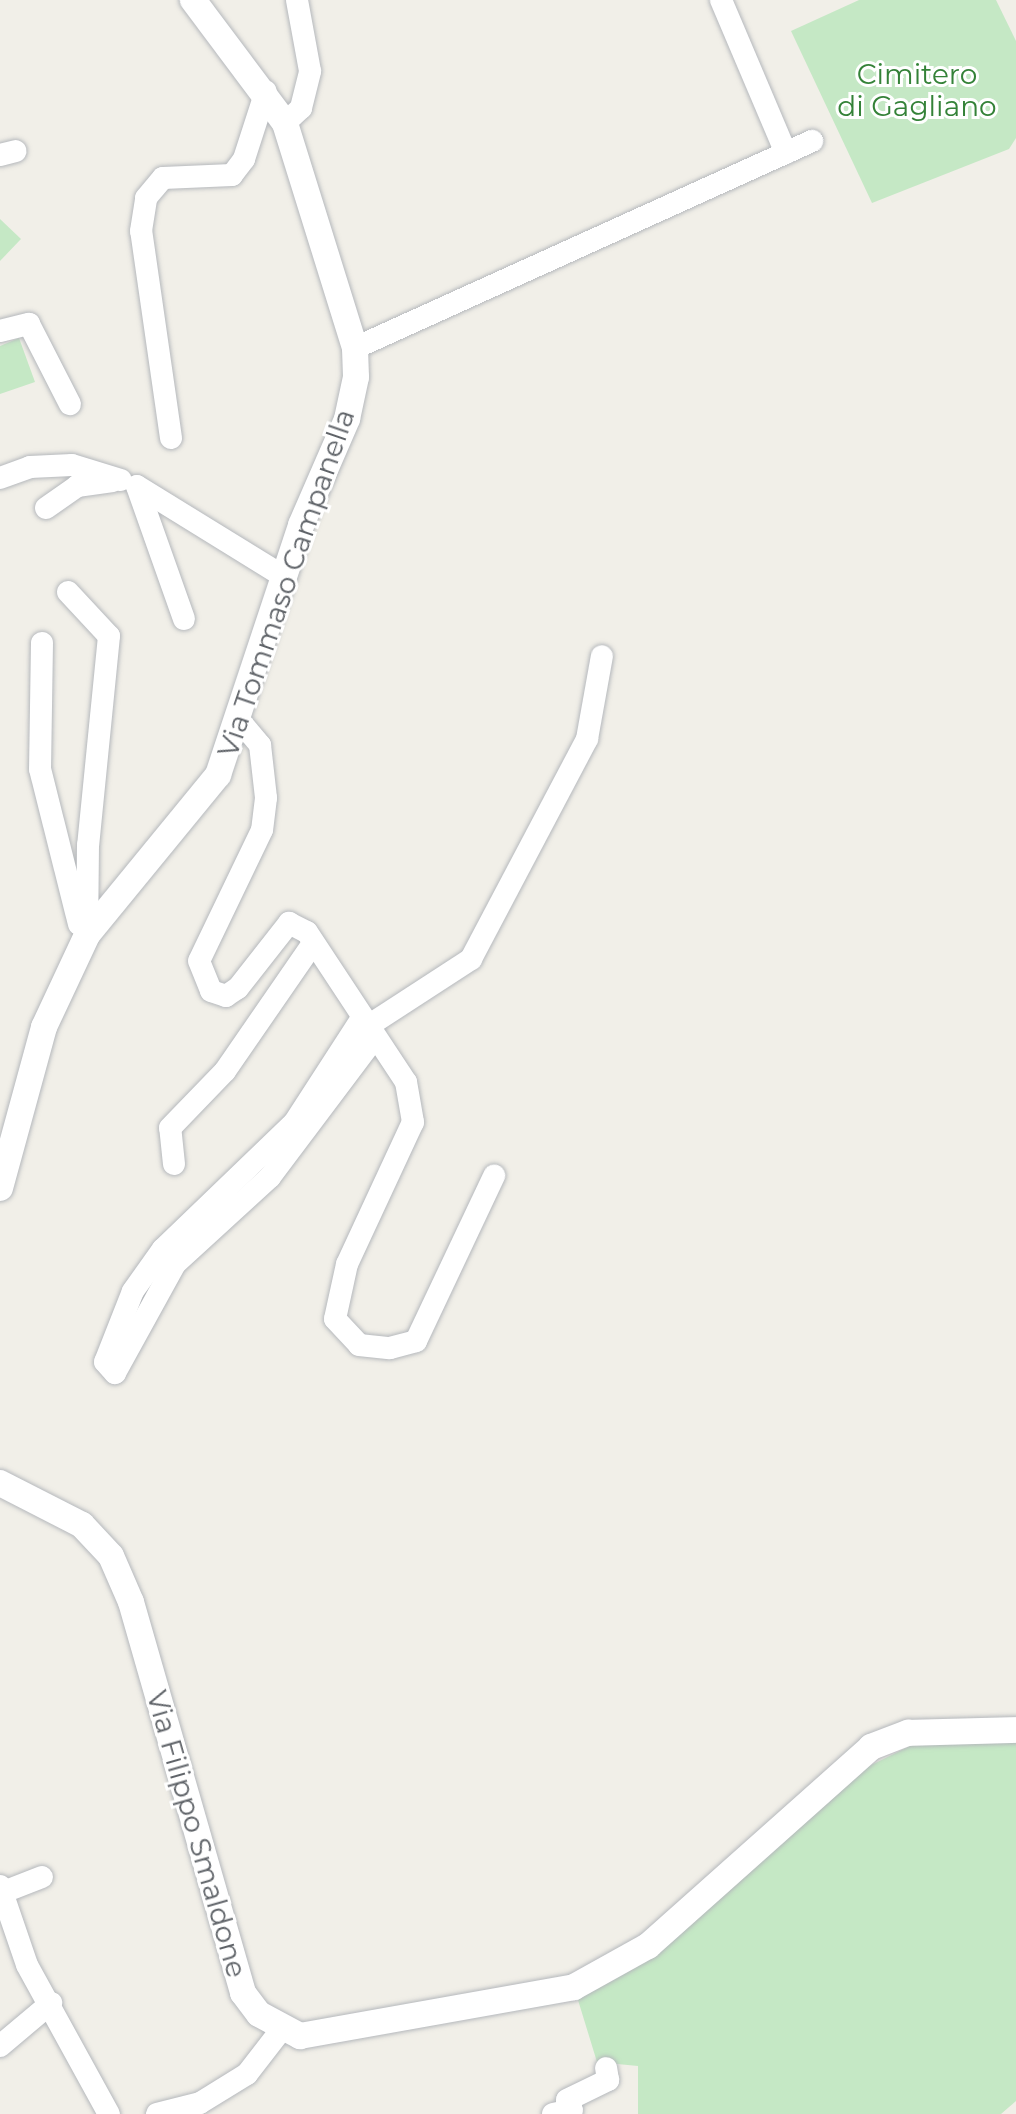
<!DOCTYPE html>
<html>
<head>
<meta charset="utf-8">
<style>
  body { margin:0 }
  #map { position:relative; width:1016px; height:2114px; overflow:hidden; background:#f1efe8; font-family:Montserrat,sans-serif }
  div>[style] { position:absolute }
  .green>* { inset:0; background:#c5e8c5 }
  .roads { filter:drop-shadow(0 0 2px #b5b8bc) drop-shadow(0 0 2px #b5b8bc) }
  .minor>* { height:22px; margin:-11px; padding:0 11px; transform-origin:11px; border-radius:11px; background:#fff }
  .tertiary>* { height:26px; margin:-13px; padding:0 13px; transform-origin:13px; border-radius:13px; background:#fff }
  span { translate:-50% -50%; white-space:nowrap; text-align:center; line-height:1.15; -webkit-text-stroke:6px #fff; paint-order:stroke }
  .park-label { font-size:28px; color:#348238 }
  .street-label { font-size:28px; color:#5f6368 }
</style>
</head>
<body>
<div id="map">
  <div class="green">
    <div style="clip-path:polygon(859px 0,996px 0,1016px 41px,1016px 138px,1009px 149px,872px 203px,791px 31px)"></div>
    <div style="clip-path:polygon(0 219px,21px 239px,0 261px)"></div>
    <div style="clip-path:polygon(19px 338px,35px 382px,0 394px,0 346px)"></div>
    <div style="clip-path:polygon(1016px 1741px,1016px 2101px,1001px 2114px,638px 2114px,638px 2066px,597px 2062px,574px 1987px,853px 1774px,914px 1744px)"></div>
  </div>
  <div class="roads">
    <div class="minor">
      <div style="left:721px;top:0;width:166px;rotate:67deg"></div>
      <div style="left:285px;top:123px;width:22px;rotate:-43deg"></div>
      <div style="left:301px;top:108px;width:38px;rotate:-76deg"></div>
      <div style="left:310px;top:71px;width:72px;rotate:-100.4deg"></div>
      <div style="left:0;top:155px;width:16px;rotate:-14deg"></div>
      <div style="left:0;top:331px;width:30px;rotate:-14deg"></div>
      <div style="left:29px;top:324px;width:90px;rotate:62.9deg"></div>
      <div style="left:355px;top:348px;width:502px;rotate:-24.37deg"></div>
      <div style="left:171px;top:438px;width:209px;rotate:-98.2deg"></div>
      <div style="left:141px;top:231px;width:33px;rotate:-81deg"></div>
      <div style="left:146px;top:198px;width:26px;rotate:-50deg"></div>
      <div style="left:163px;top:178px;width:69px;rotate:-2.5deg"></div>
      <div style="left:232px;top:175px;width:20px;rotate:-53deg"></div>
      <div style="left:244px;top:159px;width:71px;rotate:-72.1deg"></div>
      <div style="left:0;top:478px;width:32px;rotate:-20deg"></div>
      <div style="left:30px;top:467px;width:42px;rotate:-2.7deg"></div>
      <div style="left:72px;top:465px;width:51px;rotate:17deg"></div>
      <div style="left:46px;top:508px;width:38px;rotate:-35deg"></div>
      <div style="left:77px;top:486px;width:36px;rotate:-8deg"></div>
      <div style="left:68px;top:592px;width:60px;rotate:47deg"></div>
      <div style="left:109px;top:636px;width:210px;rotate:95.7deg"></div>
      <div style="left:88px;top:845px;width:90px;rotate:90.6deg"></div>
      <div style="left:184px;top:619px;width:141px;rotate:-109.5deg"></div>
      <div style="left:137px;top:486px;width:175px;rotate:31.7deg"></div>
      <div style="left:42px;top:643px;width:126px;rotate:90.9deg"></div>
      <div style="left:40px;top:769px;width:160px;rotate:75.9deg"></div>
      <div style="left:239px;top:720px;width:33px;rotate:50deg"></div>
      <div style="left:260px;top:745px;width:53px;rotate:83.5deg"></div>
      <div style="left:266px;top:798px;width:32px;rotate:97deg"></div>
      <div style="left:262px;top:830px;width:145px;rotate:115.7deg"></div>
      <div style="left:199px;top:961px;width:32px;rotate:68deg"></div>
      <div style="left:211px;top:991px;width:16px;rotate:18deg"></div>
      <div style="left:226px;top:996px;width:14px;rotate:-34deg"></div>
      <div style="left:238px;top:988px;width:83px;rotate:-51.9deg"></div>
      <div style="left:289px;top:923px;width:20px;rotate:27deg"></div>
      <div style="left:307px;top:932px;width:180px;rotate:56.6deg"></div>
      <div style="left:406px;top:1082px;width:41px;rotate:80.1deg"></div>
      <div style="left:413px;top:1122px;width:157px;rotate:114.9deg"></div>
      <div style="left:347px;top:1264px;width:56px;rotate:102.3deg"></div>
      <div style="left:335px;top:1319px;width:35px;rotate:47deg"></div>
      <div style="left:359px;top:1345px;width:31px;rotate:6deg"></div>
      <div style="left:390px;top:1348px;width:27px;rotate:-15deg"></div>
      <div style="left:416px;top:1341px;width:183px;rotate:-64.7deg"></div>
      <div style="left:362px;top:1018px;width:125px;rotate:122.9deg"></div>
      <div style="left:294px;top:1123px;width:182px;rotate:136.1deg"></div>
      <div style="left:163px;top:1249px;width:52px;rotate:125.5deg"></div>
      <div style="left:133px;top:1291px;width:76px;rotate:111.5deg"></div>
      <div style="left:105px;top:1362px;width:15px;rotate:48deg"></div>
      <div style="left:115px;top:1373px;width:124px;rotate:-61.2deg"></div>
      <div style="left:175px;top:1264px;width:129px;rotate:-42.5deg"></div>
      <div style="left:270px;top:1177px;width:175px;rotate:-53.1deg"></div>
      <div style="left:368px;top:1026px;width:123px;rotate:-33deg"></div>
      <div style="left:471px;top:959px;width:249px;rotate:-62.2deg"></div>
      <div style="left:587px;top:739px;width:84px;rotate:-79.8deg"></div>
      <div style="left:174px;top:1164px;width:36px;rotate:-96deg"></div>
      <div style="left:170px;top:1128px;width:79px;rotate:-46deg"></div>
      <div style="left:225px;top:1071px;width:153px;rotate:-55.4deg"></div>
      <div style="left:0;top:1886px;width:83px;rotate:71.1deg"></div>
      <div style="left:27px;top:1965px;width:170px;rotate:61.2deg"></div>
      <div style="left:1px;top:1893px;width:44px;rotate:-21.3deg"></div>
      <div style="left:0;top:2046px;width:67px;rotate:-40.1deg"></div>
      <div style="left:157px;top:2114px;width:44px;rotate:-14.3deg"></div>
      <div style="left:200px;top:2103px;width:55px;rotate:-31.7deg"></div>
      <div style="left:247px;top:2074px;width:56px;rotate:-52.3deg"></div>
      <div style="left:553px;top:2114px;width:19px;rotate:-12deg"></div>
      <div style="left:572px;top:2110px;width:11px;rotate:-117deg"></div>
      <div style="left:567px;top:2100px;width:46px;rotate:-26deg"></div>
      <div style="left:608px;top:2080px;width:12px;rotate:-99deg"></div>
    </div>
    <div class="tertiary">
      <div style="left:0;top:1188px;width:167px;rotate:-74.7deg"></div>
      <div style="left:44px;top:1027px;width:102px;rotate:-64.9deg"></div>
      <div style="left:87px;top:935px;width:207px;rotate:-50.7deg"></div>
      <div style="left:218px;top:775px;width:263px;rotate:-71.6deg"></div>
      <div style="left:301px;top:525px;width:116px;rotate:-66.5deg"></div>
      <div style="left:347px;top:419px;width:43px;rotate:-77.9deg"></div>
      <div style="left:356px;top:377px;width:29px;rotate:-92deg"></div>
      <div style="left:355px;top:348px;width:236px;rotate:-107.3deg"></div>
      <div style="left:285px;top:123px;width:154px;rotate:-126.8deg"></div>
      <div style="left:0;top:1483px;width:92px;rotate:27.1deg"></div>
      <div style="left:82px;top:1525px;width:42px;rotate:46.9deg"></div>
      <div style="left:111px;top:1556px;width:50px;rotate:66.5deg"></div>
      <div style="left:131px;top:1602px;width:407px;rotate:74deg"></div>
      <div style="left:243px;top:1993px;width:26px;rotate:53deg"></div>
      <div style="left:259px;top:2014px;width:47px;rotate:28.2deg"></div>
      <div style="left:300px;top:2036px;width:278px;rotate:-10.1deg"></div>
      <div style="left:574px;top:1987px;width:85px;rotate:-29deg"></div>
      <div style="left:648px;top:1946px;width:299px;rotate:-41.7deg"></div>
      <div style="left:871px;top:1747px;width:40px;rotate:-21deg"></div>
      <div style="left:908px;top:1733px;width:108px;rotate:-1.6deg"></div>
    </div>
  </div>
  <div class="park-label">
    <span style="left:917px;top:90px">Cimitero<br>di Gagliano</span>
  </div>
  <div class="street-label">
    <span style="left:286px;top:583px;rotate:-71deg">Via Tommaso Campanella</span>
    <span style="left:197px;top:1834px;rotate:74deg">Via Filippo Smaldone</span>
  </div>
</div>
</body>
</html>
